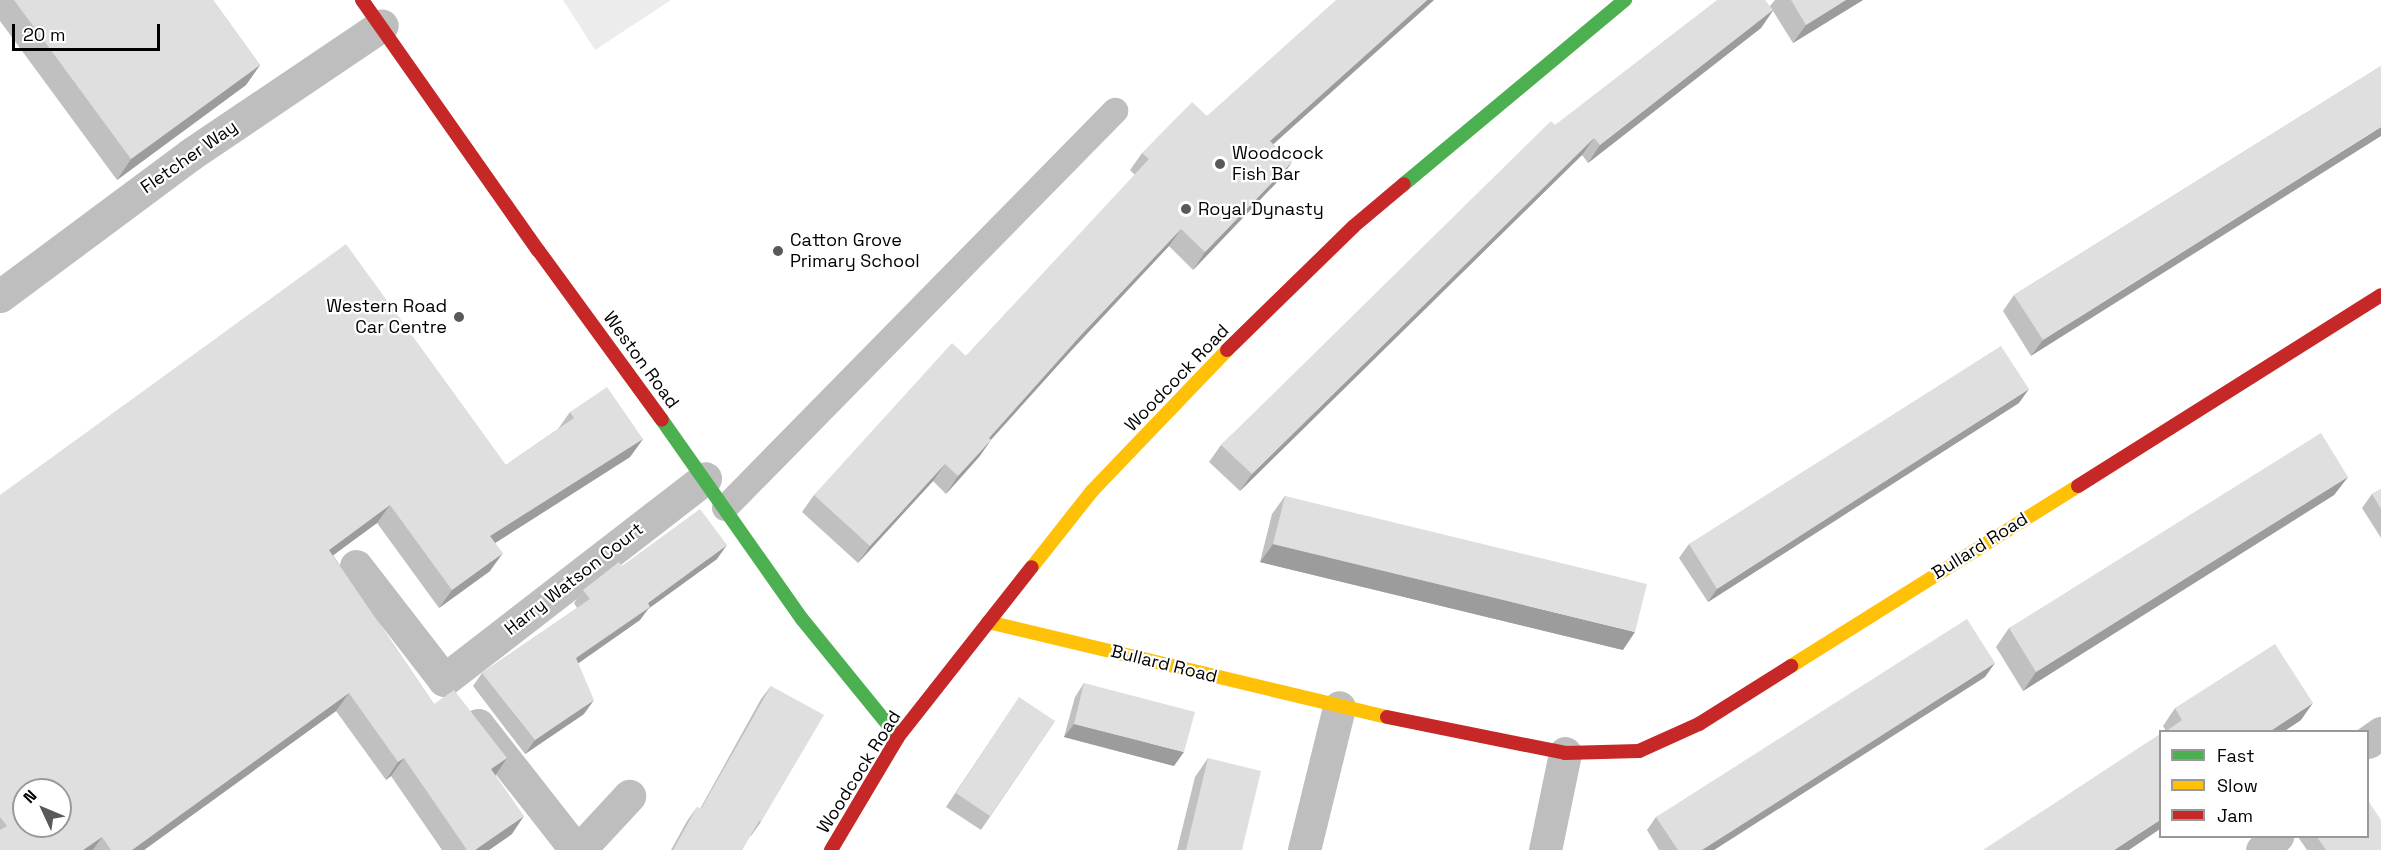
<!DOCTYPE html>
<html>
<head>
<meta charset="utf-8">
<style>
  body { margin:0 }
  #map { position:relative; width:2381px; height:850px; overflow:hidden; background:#fff; font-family:"Space Grotesk",sans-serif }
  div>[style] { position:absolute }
  .green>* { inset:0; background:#ececec }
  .lane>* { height:26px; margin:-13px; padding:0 13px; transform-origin:13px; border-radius:13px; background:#bebebe }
  .street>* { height:33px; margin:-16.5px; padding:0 16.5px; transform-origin:16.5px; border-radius:16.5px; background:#bebebe }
  .fast>* { height:14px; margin:-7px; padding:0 7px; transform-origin:7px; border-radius:7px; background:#4caf50 }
  .slow>* { height:14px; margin:-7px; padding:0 7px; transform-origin:7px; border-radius:7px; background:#ffc107 }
  .jam>* { height:14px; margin:-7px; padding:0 7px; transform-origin:7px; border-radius:7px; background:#c62828 }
  .wall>* { inset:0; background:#c0c0c0 }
  .shaded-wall>* { inset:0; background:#9c9c9c }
  .building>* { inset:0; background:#dfdfdf }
  .dots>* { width:16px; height:16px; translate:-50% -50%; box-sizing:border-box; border:3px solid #fff; border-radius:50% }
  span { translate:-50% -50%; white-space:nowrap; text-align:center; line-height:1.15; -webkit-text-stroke:4.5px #fff; paint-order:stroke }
  .poi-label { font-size:18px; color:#000 }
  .left { translate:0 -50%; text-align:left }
  .right { translate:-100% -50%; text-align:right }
  .street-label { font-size:18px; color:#000 }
  .legend { position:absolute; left:2159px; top:730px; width:210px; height:108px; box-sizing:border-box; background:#fff; border:2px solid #999; margin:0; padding:8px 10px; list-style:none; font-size:18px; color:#000 }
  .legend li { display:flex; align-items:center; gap:12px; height:30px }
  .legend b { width:30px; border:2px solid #999 }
  .north { position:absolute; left:12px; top:778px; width:60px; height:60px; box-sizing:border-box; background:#fff; border:2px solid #999; border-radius:50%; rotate:314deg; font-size:16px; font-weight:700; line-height:24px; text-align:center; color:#000 }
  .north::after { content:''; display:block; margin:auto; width:21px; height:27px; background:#595959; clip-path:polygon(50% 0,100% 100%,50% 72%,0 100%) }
  .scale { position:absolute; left:12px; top:24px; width:148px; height:27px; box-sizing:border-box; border:3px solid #000; border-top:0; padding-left:8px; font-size:18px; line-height:21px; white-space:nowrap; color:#000; -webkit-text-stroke:4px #fff; paint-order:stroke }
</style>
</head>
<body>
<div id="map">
  <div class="green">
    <div style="clip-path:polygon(563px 0,671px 0,595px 50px)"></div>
  </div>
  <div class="lane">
    <div style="left:725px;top:508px;width:557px;rotate:-45.51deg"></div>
  </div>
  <div class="street">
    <div style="left:0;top:296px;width:238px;rotate:-36.6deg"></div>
    <div style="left:191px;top:154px;width:230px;rotate:-34deg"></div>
    <div style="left:356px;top:566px;width:144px;rotate:52.3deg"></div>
    <div style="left:444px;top:680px;width:330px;rotate:-37.7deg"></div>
    <div style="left:478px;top:725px;width:159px;rotate:51.9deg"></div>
    <div style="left:2368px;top:742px;width:16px;rotate:-35deg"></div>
    <div style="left:579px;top:850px;width:74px;rotate:-47.2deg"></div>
    <div style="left:1304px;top:850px;width:147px;rotate:-76.2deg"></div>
    <div style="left:1545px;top:850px;width:99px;rotate:-78.3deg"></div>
    <div style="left:2262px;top:850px;width:21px;rotate:-43deg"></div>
  </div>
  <div class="fast">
    <div style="left:1404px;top:184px;width:288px;rotate:-39.8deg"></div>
    <div style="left:662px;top:420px;width:243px;rotate:54.9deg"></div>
    <div style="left:802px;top:619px;width:152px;rotate:50.9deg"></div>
  </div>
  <div class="slow">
    <div style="left:1032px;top:567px;width:97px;rotate:-51.7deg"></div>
    <div style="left:1092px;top:491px;width:195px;rotate:-46.2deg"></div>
    <div style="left:988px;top:622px;width:410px;rotate:13.4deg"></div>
    <div style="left:1791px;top:666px;width:339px;rotate:-32.1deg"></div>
  </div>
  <div class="jam">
    <div style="left:362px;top:0;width:306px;rotate:54.9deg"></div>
    <div style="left:538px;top:250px;width:210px;rotate:53.9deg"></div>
    <div style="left:1227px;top:350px;width:177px;rotate:-44.3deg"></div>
    <div style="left:1354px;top:226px;width:65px;rotate:-40deg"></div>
    <div style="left:2078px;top:486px;width:358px;rotate:-32.2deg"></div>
    <div style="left:1387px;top:717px;width:182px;rotate:11.4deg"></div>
    <div style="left:1565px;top:753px;width:74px;rotate:-1.5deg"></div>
    <div style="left:1639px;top:751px;width:66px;rotate:-24.2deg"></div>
    <div style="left:1699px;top:724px;width:109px;rotate:-32.2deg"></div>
    <div style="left:831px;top:850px;width:131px;rotate:-59.3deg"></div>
    <div style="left:898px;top:737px;width:216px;rotate:-51.8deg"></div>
  </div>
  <div class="wall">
    <div style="clip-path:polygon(0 0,213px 0,260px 65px,246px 85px,117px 180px,0 21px)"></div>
    <div style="clip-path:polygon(1434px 0,1273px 144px,1292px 162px,1280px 179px,1193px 270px,1169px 246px,1069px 353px,991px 440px,979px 457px,946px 494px,933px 481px,858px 563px,802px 512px,814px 495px,966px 356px,1135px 175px,1130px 170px,1142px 153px,1207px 116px)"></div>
    <div style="clip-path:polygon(1775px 0,1863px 0,1793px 43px,1773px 11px,1761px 28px,1588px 163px,1582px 155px,1240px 491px,1209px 462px,1221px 445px,1555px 125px,1770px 6px)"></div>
    <div style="clip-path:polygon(2381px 66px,2031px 356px,2003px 311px,2014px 295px)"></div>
    <div style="clip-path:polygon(2019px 403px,1708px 602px,1679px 558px,1689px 544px)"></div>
    <div style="clip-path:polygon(570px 412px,643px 439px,630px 457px,495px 543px,490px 571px,439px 608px,377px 523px,333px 555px,434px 704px,495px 774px,512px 834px,489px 850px,442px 850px,391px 776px,386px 780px,336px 711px,144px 850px,0 850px,0 495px,506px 465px,558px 429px)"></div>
    <div style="clip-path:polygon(2348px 477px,2334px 495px,2023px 691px,1996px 647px,2009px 628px)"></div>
    <div style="clip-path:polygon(2381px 489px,2381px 538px,2362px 508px,2372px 494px)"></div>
    <div style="clip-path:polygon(1285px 496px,1623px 650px,1260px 562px,1272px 514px)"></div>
    <div style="clip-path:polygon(717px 559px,648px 609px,640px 620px,578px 663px,584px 714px,525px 754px,473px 686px,482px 673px,577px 608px,574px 603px,583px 590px,622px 566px)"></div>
    <div style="clip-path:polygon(1985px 677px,1714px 850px,1659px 850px,1647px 830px,1656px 817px)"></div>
    <div style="clip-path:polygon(1084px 683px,1174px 766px,1064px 737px,1075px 697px)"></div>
    <div style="clip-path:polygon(771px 686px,761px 822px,751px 836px,750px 836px,742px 850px,671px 850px,687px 821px,697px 807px,700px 809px,761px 699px)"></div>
    <div style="clip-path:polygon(2175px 708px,2301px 720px,2283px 732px,2165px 732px,2166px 731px,2163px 726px)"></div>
    <div style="clip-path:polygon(1010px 711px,1055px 721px,981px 830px,946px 807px)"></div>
    <div style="clip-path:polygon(1208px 758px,1242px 850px,1177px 850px,1195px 777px)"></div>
    <div style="clip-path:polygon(2298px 837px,2367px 837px,2381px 850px,2307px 850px)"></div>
  </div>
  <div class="shaded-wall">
    <div style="clip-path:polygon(1427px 0,1434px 0,1258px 158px,1270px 141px)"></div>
    <div style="clip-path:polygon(1846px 0,1863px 0,1793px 43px,1806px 25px)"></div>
    <div style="clip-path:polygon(1773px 10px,1761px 28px,1588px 163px,1600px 145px)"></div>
    <div style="clip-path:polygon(260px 65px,246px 85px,117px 180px,131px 159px)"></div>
    <div style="clip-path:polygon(2381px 127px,2381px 136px,2031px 356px,2043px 340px)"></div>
    <div style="clip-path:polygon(1594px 138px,1582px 155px,1240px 491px,1252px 474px)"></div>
    <div style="clip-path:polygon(1292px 162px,1280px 179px,1193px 270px,1205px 252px)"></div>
    <div style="clip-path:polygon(1181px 229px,1169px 246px,1069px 353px,977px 455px,989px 438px,1081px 335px)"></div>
    <div style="clip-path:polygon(2029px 389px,2019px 403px,1708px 602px,1717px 589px)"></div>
    <div style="clip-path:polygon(643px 439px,630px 457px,478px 554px,490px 536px)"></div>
    <div style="clip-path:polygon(991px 440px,979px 457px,946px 494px,958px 476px)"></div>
    <div style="clip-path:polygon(945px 464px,933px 481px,858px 563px,870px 546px)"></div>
    <div style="clip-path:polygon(2348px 477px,2334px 495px,2023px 691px,2036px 672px)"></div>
    <div style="clip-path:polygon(390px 505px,377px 523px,316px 568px,329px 550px)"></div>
    <div style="clip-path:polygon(1273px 544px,1635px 632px,1623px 650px,1260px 562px)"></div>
    <div style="clip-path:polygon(727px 545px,717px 559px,648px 609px,640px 620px,566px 672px,576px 658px,648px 603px)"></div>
    <div style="clip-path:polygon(503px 553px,490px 571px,439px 608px,452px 590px)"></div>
    <div style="clip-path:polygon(1995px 663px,1985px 677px,1714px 850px,1702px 850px)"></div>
    <div style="clip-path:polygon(349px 693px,336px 711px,144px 850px,132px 850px)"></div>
    <div style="clip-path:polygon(594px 700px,584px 714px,525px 754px,535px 740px)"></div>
    <div style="clip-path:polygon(2313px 703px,2301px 720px,2283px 732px,2269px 732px)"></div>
    <div style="clip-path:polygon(1074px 724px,1184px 752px,1174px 766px,1064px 737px)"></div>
    <div style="clip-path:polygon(404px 758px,391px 776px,386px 780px,398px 762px)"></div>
    <div style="clip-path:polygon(507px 758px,495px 776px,491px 769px)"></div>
    <div style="clip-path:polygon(524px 816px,512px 834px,489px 850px,475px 850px)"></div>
    <div style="clip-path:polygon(2160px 820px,2160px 829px,2129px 850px,2114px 850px)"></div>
    <div style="clip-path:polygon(102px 837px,93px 850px,83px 850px)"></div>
  </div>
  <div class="building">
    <div style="clip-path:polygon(14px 0,213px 0,260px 65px,131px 159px)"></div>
    <div style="clip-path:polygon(1336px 0,1427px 0,1270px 141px,1292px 162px,1205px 252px,1181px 229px,1081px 335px,989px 438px,991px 440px,958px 476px,945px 464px,870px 546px,814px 495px,952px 343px,966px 356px,1149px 159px,1142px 153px,1192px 102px,1207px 116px)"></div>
    <div style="clip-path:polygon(1717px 0,1765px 0,1773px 10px,1600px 145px,1594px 138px,1252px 474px,1221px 445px,1551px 121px,1555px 125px)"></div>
    <div style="clip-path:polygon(1791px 0,1846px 0,1806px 25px)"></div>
    <div style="clip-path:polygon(2381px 66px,2381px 127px,2043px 340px,2014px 295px)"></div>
    <div style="clip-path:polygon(evenodd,346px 244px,506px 465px,574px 418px,570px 412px,607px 387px,643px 439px,490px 536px,503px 553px,452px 590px,390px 505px,329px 550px,434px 704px,454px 690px,507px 758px,491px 769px,524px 816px,475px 850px,467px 850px,404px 758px,398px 762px,349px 693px,132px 850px,111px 850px,102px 837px,83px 850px,0 850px,0 830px,7px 826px,0 817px,0 495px,346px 244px,24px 790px,60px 790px,60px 826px,24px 826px,24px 790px)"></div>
    <div style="clip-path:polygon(2001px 346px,2029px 389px,1717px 589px,1689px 544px)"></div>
    <div style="clip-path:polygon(2321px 433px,2348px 477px,2036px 672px,2009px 628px)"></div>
    <div style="clip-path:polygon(2381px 489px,2381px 509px,2372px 494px)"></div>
    <div style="clip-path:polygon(1285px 496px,1647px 584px,1635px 632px,1273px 544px)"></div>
    <div style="clip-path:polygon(700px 509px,727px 545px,648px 603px,650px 607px,576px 658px,594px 700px,535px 740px,482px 673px,590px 599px,583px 590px,619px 562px,622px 566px)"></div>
    <div style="clip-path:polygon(1967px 619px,1995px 663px,1702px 850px,1678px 850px,1656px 817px)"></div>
    <div style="clip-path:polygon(2275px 644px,2313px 703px,2269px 732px,2165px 732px,2182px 720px,2175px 708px)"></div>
    <div style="clip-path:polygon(1084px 683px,1195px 712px,1184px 752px,1074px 724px)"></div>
    <div style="clip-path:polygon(771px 686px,824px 715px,761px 822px,759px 821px,742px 850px,673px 850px,697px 807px,701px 809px)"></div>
    <div style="clip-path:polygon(1019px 697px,1055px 721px,990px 816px,956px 793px)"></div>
    <div style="clip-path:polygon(2160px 734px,2160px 820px,2114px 850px,1983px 850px)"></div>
    <div style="clip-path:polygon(1208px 758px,1261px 771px,1242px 850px,1186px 850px)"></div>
    <div style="clip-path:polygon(2367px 799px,2381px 820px,2381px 850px,2326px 850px,2317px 837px,2367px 837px)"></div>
  </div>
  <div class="dots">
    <div style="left:1220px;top:164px;background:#595959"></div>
    <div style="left:1186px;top:209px;background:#595959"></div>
    <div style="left:778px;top:251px;background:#595959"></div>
    <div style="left:459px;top:317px;background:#595959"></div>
  </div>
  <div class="poi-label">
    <span class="left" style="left:1232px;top:164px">Woodcock<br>Fish Bar</span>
    <span class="left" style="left:1198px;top:209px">Royal Dynasty</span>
    <span class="left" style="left:790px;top:251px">Catton Grove<br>Primary School</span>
    <span class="right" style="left:447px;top:317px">Western Road<br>Car Centre</span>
  </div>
  <div class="street-label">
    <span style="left:189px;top:157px;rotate:-35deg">Fletcher Way</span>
    <span style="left:641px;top:360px;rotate:54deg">Weston Road</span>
    <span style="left:1177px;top:378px;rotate:-46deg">Woodcock Road</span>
    <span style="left:1980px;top:546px;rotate:-32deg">Bullard Road</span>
    <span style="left:574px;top:579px;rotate:-38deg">Harry Watson Court</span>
    <span style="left:1164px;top:664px;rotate:14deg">Bullard Road</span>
    <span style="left:859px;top:772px;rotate:-58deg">Woodcock Road</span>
  </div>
  <ul class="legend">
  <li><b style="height:8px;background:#4caf50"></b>Fast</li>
  <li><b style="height:8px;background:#ffc107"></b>Slow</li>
  <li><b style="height:8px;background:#c62828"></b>Jam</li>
  </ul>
  <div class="north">N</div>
  <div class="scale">20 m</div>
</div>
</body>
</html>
